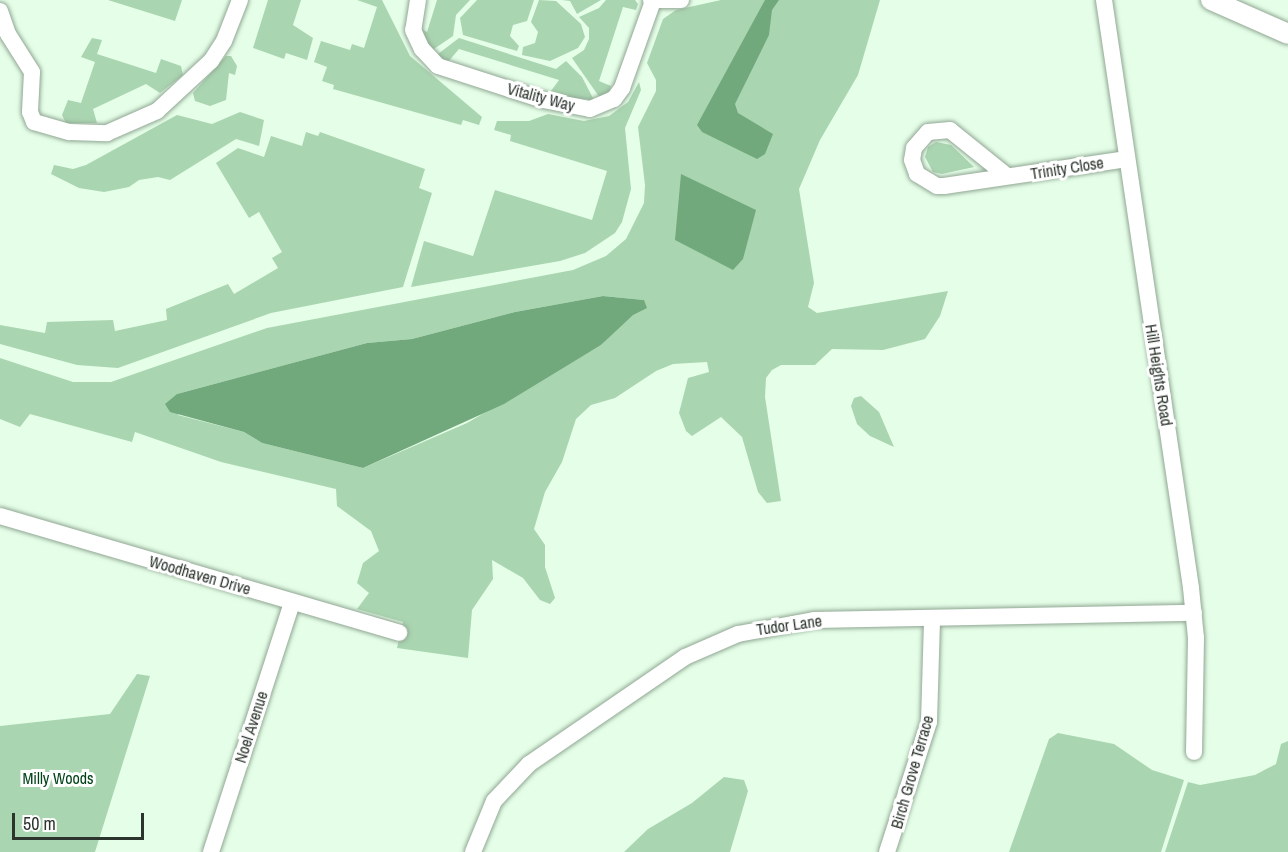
<!DOCTYPE html>
<html>
<head>
<meta charset="utf-8">
<style>
  body { margin:0 }
  #map { position:relative; width:1288px; height:852px; overflow:hidden; background:#e5fee8; font-family:"Archivo Narrow",sans-serif }
  div>[style] { position:absolute }
  .green>* { inset:0; background:#aad5b1 }
  .water>* { inset:0; background:#72a97c }
  .roads { filter:drop-shadow(0 0 2px #90a793) drop-shadow(0 0 2px #90a793) }
  .minor>* { height:16px; margin:-8px; padding:0 8px; transform-origin:8px; border-radius:8px; background:#fff }
  .tertiary>* { height:20px; margin:-10px; padding:0 10px; transform-origin:10px; border-radius:10px; background:#fff }
  span { translate:-50% -50%; white-space:nowrap; text-align:center; line-height:1.15; -webkit-text-stroke:6px #fff; paint-order:stroke }
  .street-label { font-size:16px; color:#2c352d }
  .park-label { font-size:16px; color:#004319 }
  .scale { position:absolute; left:12px; top:813px; width:132px; height:27px; box-sizing:border-box; border:3px solid #2c352d; border-top:0; padding-left:8px; font-size:18px; line-height:21px; white-space:nowrap; color:#2c352d; -webkit-text-stroke:4px #fff; paint-order:stroke }
</style>
</head>
<body>
<div id="map">
  <div class="green">
    <div style="clip-path:polygon(108px 0,182px 0,175px 21px)"></div>
    <div style="clip-path:polygon(268px 0,301px 0,293px 25px,313px 38px,307px 60px,286px 53px,284px 59px,253px 48px)"></div>
    <div style="clip-path:polygon(357px 0,382px 0,410px 56px,482px 117px,479px 125px,463px 120px,461px 125px,333px 89px,334px 85px,322px 81px,327px 67px,314px 62px,321px 41px,350px 50px,352px 44px,364px 48px,377px 7px)"></div>
    <div style="clip-path:polygon(437px 0,470px 0,456px 15px,453px 36px,431px 51px,419px 28px,427px 32px)"></div>
    <div style="clip-path:polygon(477px 0,534px 0,527px 21px,513px 25px,510px 36px,519px 46px,517px 51px,463px 35px,460px 18px)"></div>
    <div style="clip-path:polygon(539px 0,556px 1px,581px 24px,585px 37px,578px 48px,550px 61px,522px 55px,523px 47px,535px 43px,538px 32px,531px 22px)"></div>
    <div style="clip-path:polygon(562px 0,601px 0,577px 14px,570px 1px)"></div>
    <div style="clip-path:polygon(606px 0,635px 0,638px 4px,636px 10px,623px 7px,599px 81px,611px 86px,610px 90px,600px 98px,572px 58px,584px 50px,589px 39px,589px 28px,579px 17px,599px 8px)"></div>
    <div style="clip-path:polygon(evenodd,721px 0,880px 0,858px 75px,820px 140px,799px 189px,814px 283px,808px 307px,817px 313px,948px 291px,940px 316px,925px 339px,883px 350px,832px 349px,815px 365px,781px 365px,772px 370px,766px 378px,765px 397px,781px 501px,767px 503px,758px 492px,742px 437px,721px 417px,692px 436px,686px 431px,679px 413px,688px 378px,709px 372px,707px 362px,673px 364px,656px 371px,615px 398px,591px 405px,576px 419px,562px 462px,545px 492px,534px 529px,545px 545px,545px 567px,555px 598px,550px 604px,540px 600px,523px 578px,492px 560px,493px 579px,472px 610px,468px 658px,397px 648px,403px 622px,357px 609px,369px 593px,357px 583px,363px 563px,379px 551px,371px 531px,337px 506px,336px 489px,221px 462px,135px 432px,132px 442px,30px 414px,20px 427px,0 419px,0 358px,73px 382px,111px 382px,267px 328px,573px 270px,606px 256px,626px 239px,644px 203px,645px 185px,638px 127px,656px 91px,656px 80px,647px 63px,663px 19px,676px 10px,721px 0,603px 296px,644px 300px,601px 345px,467px 423px,363px 468px,262px 443px,244px 432px,178px 415px,177px 394px,367px 343px,412px 339px,515px 312px,603px 296px)"></div>
    <div style="clip-path:polygon(92px 38px,102px 40px,97px 54px,156px 73px,161px 59px,181px 66px,183px 75px,160px 93px,146px 84px,93px 109px,97px 123px,66px 123px,62px 115px,68px 100px,81px 103px,95px 62px,81px 57px)"></div>
    <div style="clip-path:polygon(459px 38px,556px 69px,566px 61px,582px 77px,594px 100px,548px 95px,559px 80px,459px 49px,448px 62px,440px 59px,438px 54px)"></div>
    <div style="clip-path:polygon(226px 56px,231px 56px,237px 66px,235px 75px,229px 73px,226px 100px,210px 106px,195px 101px,193px 93px)"></div>
    <div style="clip-path:polygon(639px 82px,641px 90px,625px 128px,631px 189px,622px 222px,615px 233px,585px 253px,560px 261px,411px 287px,424px 241px,473px 256px,495px 190px,592px 220px,607px 171px,510px 141px,511px 135px,494px 130px,497px 121px,529px 121px,548px 114px,584px 121px,609px 116px,628px 102px)"></div>
    <div style="clip-path:polygon(240px 112px,264px 120px,259px 146px,236px 139px,170px 180px,158px 177px,139px 180px,129px 187px,104px 192px,79px 188px,51px 174px,54px 165px,73px 169px,86px 165px,177px 115px,212px 124px)"></div>
    <div style="clip-path:polygon(306px 132px,318px 136px,320px 132px,425px 169px,419px 188px,432px 193px,403px 287px,271px 313px,118px 368px,77px 365px,0 344px,0 325px,45px 333px,47px 322px,113px 320px,115px 331px,167px 320px,166px 309px,228px 284px,234px 294px,278px 268px,272px 258px,282px 252px,259px 212px,249px 218px,216px 163px,238px 148px,264px 157px,271px 136px,302px 146px)"></div>
    <div style="clip-path:polygon(936px 142px,951px 145px,974px 167px,942px 174px,933px 172px,925px 157px,928px 147px)"></div>
    <div style="clip-path:polygon(861px 396px,879px 412px,894px 447px,870px 436px,857px 424px,851px 406px,854px 398px)"></div>
    <div style="clip-path:polygon(137px 674px,150px 676px,95px 852px,0 852px,0 726px,110px 714px)"></div>
    <div style="clip-path:polygon(1058px 733px,1114px 744px,1152px 770px,1184px 780px,1161px 852px,1009px 852px,1049px 739px)"></div>
    <div style="clip-path:polygon(1288px 741px,1288px 852px,1165px 852px,1188px 782px,1200px 785px,1255px 775px,1276px 764px,1281px 744px)"></div>
    <div style="clip-path:polygon(724px 777px,744px 780px,748px 791px,730px 852px,624px 852px,648px 829px,692px 803px)"></div>
  </div>
  <div class="water">
    <div style="clip-path:polygon(765px 0,779px 0,772px 10px,769px 35px,735px 104px,738px 113px,773px 134px,765px 154px,757px 159px,702px 132px,697px 125px)"></div>
    <div style="clip-path:polygon(681px 174px,756px 210px,743px 259px,733px 270px,675px 240px)"></div>
    <div style="clip-path:polygon(603px 296px,644px 300px,647px 308px,633px 315px,601px 345px,504px 404px,363px 468px,262px 443px,244px 432px,170px 412px,165px 404px,177px 394px,367px 343px,412px 339px,515px 312px)"></div>
  </div>
  <div class="roads">
    <div class="minor">
      <div style="left:418px;top:0;width:30px;rotate:99deg"></div>
      <div style="left:413px;top:30px;width:21px;rotate:65deg"></div>
      <div style="left:422px;top:49px;width:23px;rotate:47deg"></div>
      <div style="left:438px;top:66px;width:110px;rotate:17.9deg"></div>
      <div style="left:543px;top:100px;width:48px;rotate:10.8deg"></div>
      <div style="left:590px;top:109px;width:26px;rotate:-23deg"></div>
      <div style="left:614px;top:99px;width:14px;rotate:-54deg"></div>
      <div style="left:622px;top:88px;width:92px;rotate:-70.4deg"></div>
      <div style="left:651px;top:0;width:30px"></div>
      <div style="left:1104px;top:0;width:594px;rotate:81.58deg"></div>
      <div style="left:1191px;top:588px;width:50px;rotate:84.3deg"></div>
      <div style="left:1196px;top:638px;width:114px;rotate:91deg"></div>
      <div style="left:0;top:11px;width:24px;rotate:71deg"></div>
      <div style="left:8px;top:34px;width:45px;rotate:57.7deg"></div>
      <div style="left:32px;top:72px;width:40px;rotate:92.9deg"></div>
      <div style="left:30px;top:112px;width:11px;rotate:68deg"></div>
      <div style="left:34px;top:122px;width:37px;rotate:16deg"></div>
      <div style="left:70px;top:132px;width:37px;rotate:2deg"></div>
      <div style="left:107px;top:133px;width:55px;rotate:-23.7deg"></div>
      <div style="left:157px;top:111px;width:74px;rotate:-42.8deg"></div>
      <div style="left:211px;top:61px;width:24px;rotate:-57deg"></div>
      <div style="left:224px;top:41px;width:44px;rotate:-68.7deg"></div>
      <div style="left:1007px;top:176px;width:73px;rotate:-141.1deg"></div>
      <div style="left:950px;top:130px;width:22px;rotate:175deg"></div>
      <div style="left:928px;top:132px;width:21px;rotate:131deg"></div>
      <div style="left:914px;top:148px;width:12px;rotate:99deg"></div>
      <div style="left:912px;top:160px;width:15px;rotate:70deg"></div>
      <div style="left:917px;top:174px;width:23px;rotate:31deg"></div>
      <div style="left:937px;top:186px;width:7px"></div>
      <div style="left:944px;top:186px;width:185px;rotate:-8.4deg"></div>
      <div style="left:0;top:516px;width:416px;rotate:16.3deg"></div>
      <div style="left:211px;top:852px;width:263px;rotate:-72deg"></div>
      <div style="left:473px;top:852px;width:55px;rotate:-67.6deg"></div>
      <div style="left:494px;top:801px;width:51px;rotate:-46.6deg"></div>
      <div style="left:529px;top:764px;width:189px;rotate:-34.4deg"></div>
      <div style="left:685px;top:657px;width:58px;rotate:-23.5deg"></div>
      <div style="left:738px;top:634px;width:77px;rotate:-10.4deg"></div>
      <div style="left:814px;top:620px;width:380px;rotate:-1.1deg"></div>
      <div style="left:887px;top:852px;width:137px;rotate:-72.1deg"></div>
      <div style="left:929px;top:722px;width:104px;rotate:-88.3deg"></div>
    </div>
    <div class="tertiary">
      <div style="left:1211px;top:0;width:84px;rotate:23.8deg"></div>
    </div>
  </div>
  <div class="street-label">
    <span style="left:541px;top:97px;rotate:15deg">Vitality Way</span>
    <span style="left:1067px;top:168px;rotate:-9deg">Trinity Close</span>
    <span style="left:1159px;top:375px;rotate:81deg">Hill Heights Road</span>
    <span style="left:200px;top:575px;rotate:16deg">Woodhaven Drive</span>
    <span style="left:789px;top:625px;rotate:-8deg">Tudor Lane</span>
    <span style="left:251px;top:727px;rotate:-72deg">Noel Avenue</span>
    <span style="left:912px;top:772px;rotate:-74deg">Birch Grove Terrace</span>
  </div>
  <div class="park-label">
    <span style="left:58px;top:778px">Milly Woods</span>
  </div>
  <div class="scale">50 m</div>
</div>
</body>
</html>
